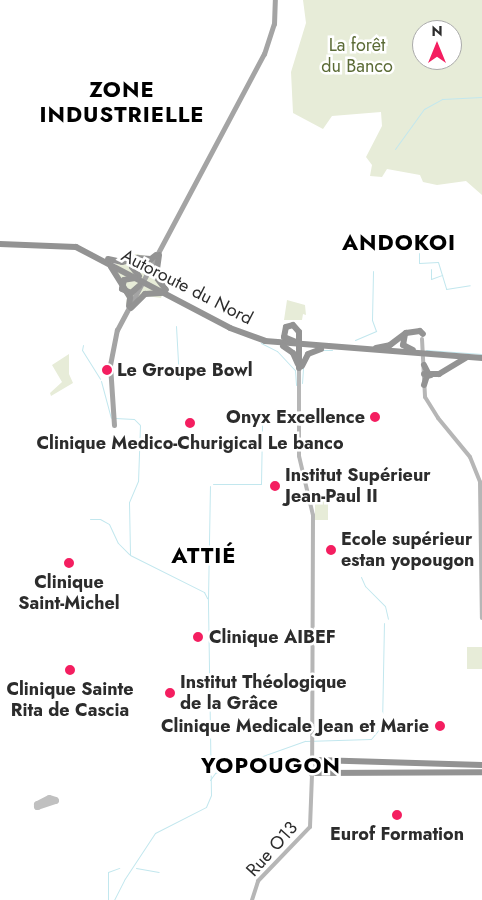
<!DOCTYPE html>
<html>
<head>
<meta charset="utf-8">
<style>
  body { margin:0 }
  #map { position:relative; width:482px; height:900px; overflow:hidden; background:#fff; font-family:Jost,sans-serif }
  div>[style] { position:absolute }
  .green>* { inset:0; background:#e7ecd8 }
  .stream>* { height:1px; margin:-0.5px; padding:0 0.5px; transform-origin:0.5px; border-radius:0.5px; background:#c2e7ee }
  .runway>* { height:7px; margin:-3.5px; padding:0 3.5px; transform-origin:3.5px; border-radius:3.5px; background:#c0c0c0 }
  .secondary>* { height:4px; margin:-2px; padding:0 2px; transform-origin:2px; border-radius:2px; background:#b6b6b6 }
  .primary>* { height:5px; margin:-2.5px; padding:0 2.5px; transform-origin:2.5px; border-radius:2.5px; background:#a4a4a4 }
  .motorway>* { height:6px; margin:-3px; padding:0 3px; transform-origin:3px; border-radius:3px; background:#939393 }
  .dots>* { width:14px; height:14px; translate:-50% -50%; box-sizing:border-box; border:2px solid #fff; border-radius:50% }
  span { translate:-50% -50%; white-space:nowrap; text-align:center; line-height:1.15; -webkit-text-stroke:5px #fff; paint-order:stroke }
  .park-label { font-size:18px; color:#5b6b36 }
  .street-label { font-size:18px; color:#2c2c2c }
  .poi-label { font-size:18px; color:#2c2c2c; font-weight:700 }
  .left { translate:0 -50%; text-align:left }
  .right { translate:-100% -50%; text-align:right }
  .district-label { font-size:22px; color:#000; font-weight:700; letter-spacing:1px }
  .north { position:absolute; left:412px; top:20px; width:50px; height:50px; box-sizing:border-box; background:#fff; border:1px solid #ababab; border-radius:50%; rotate:0deg; font-size:14px; font-weight:700; line-height:20px; text-align:center; color:#2c2c2c }
  .north::after { content:''; display:block; margin:auto; width:18px; height:22px; background:#f41e60; clip-path:polygon(50% 0,100% 100%,50% 72%,0 100%) }
</style>
</head>
<body>
<div id="map">
  <div class="green">
    <div style="clip-path:polygon(evenodd,303px 0,482px 0,482px 195px,466px 181px,437px 185px,423px 182px,420px 175px,387px 169px,382px 177px,370px 176px,372px 165px,366px 157px,382px 126px,381px 112px,332px 116px,323px 129px,293px 113px,291px 72px,306px 23px,303px 0,422px 30px,452px 30px,452px 60px,422px 60px,422px 30px)"></div>
    <div style="clip-path:polygon(136px 254px,160px 259px,156px 271px,165px 287px,161px 298px,146px 296px,132px 310px,126px 304px,127px 298px,111px 269px,121px 260px)"></div>
    <div style="clip-path:polygon(287px 300px,305px 305px,306px 315px,303px 314px,302px 320px,284px 320px)"></div>
    <div style="clip-path:polygon(69px 354px,69px 374px,73px 383px,51px 396px,50px 393px,62px 382px,52px 365px)"></div>
    <div style="clip-path:polygon(328px 499px,328px 520px,315px 520px,315px 500px)"></div>
    <div style="clip-path:polygon(467px 647px,482px 647px,482px 669px,467px 669px)"></div>
  </div>
  <div class="stream">
    <div style="left:395px;top:149px;width:49px;rotate:-54.1deg"></div>
    <div style="left:424px;top:109px;width:21px;rotate:-29deg"></div>
    <div style="left:442px;top:99px;width:40px;rotate:-2.9deg"></div>
    <div style="left:419px;top:253px;width:10px;rotate:90deg"></div>
    <div style="left:419px;top:263px;width:19px;rotate:-3deg"></div>
    <div style="left:438px;top:262px;width:28px;rotate:73deg"></div>
    <div style="left:446px;top:289px;width:24px;rotate:-9deg"></div>
    <div style="left:431px;top:269px;width:10px;rotate:90deg"></div>
    <div style="left:431px;top:279px;width:12px;rotate:-20deg"></div>
    <div style="left:176px;top:326px;width:53px;rotate:86.8deg"></div>
    <div style="left:355px;top:340px;width:23px;rotate:-23deg"></div>
    <div style="left:376px;top:331px;width:12px;rotate:-110deg"></div>
    <div style="left:372px;top:320px;width:49px;rotate:-88.8deg"></div>
    <div style="left:261px;top:343px;width:18px;rotate:27deg"></div>
    <div style="left:277px;top:351px;width:26px;rotate:47deg"></div>
    <div style="left:295px;top:370px;width:15px;rotate:86deg"></div>
    <div style="left:83px;top:345px;width:5px;rotate:101deg"></div>
    <div style="left:82px;top:350px;width:34px;rotate:58deg"></div>
    <div style="left:322px;top:350px;width:10px"></div>
    <div style="left:426px;top:350px;width:56px;rotate:4.1deg"></div>
    <div style="left:101px;top:381px;width:38px;rotate:75deg"></div>
    <div style="left:302px;top:383px;width:15px;rotate:-86deg"></div>
    <div style="left:115px;top:418px;width:19px;rotate:3deg"></div>
    <div style="left:134px;top:419px;width:8px;rotate:45deg"></div>
    <div style="left:140px;top:425px;width:56px;rotate:92deg"></div>
    <div style="left:138px;top:481px;width:23px;rotate:113deg"></div>
    <div style="left:129px;top:502px;width:53px;rotate:88.9deg"></div>
    <div style="left:130px;top:555px;width:83px;rotate:26.6deg"></div>
    <div style="left:204px;top:592px;width:7px;rotate:63deg"></div>
    <div style="left:213px;top:484px;width:48px"></div>
    <div style="left:261px;top:484px;width:59px;rotate:-89deg"></div>
    <div style="left:90px;top:519px;width:10px"></div>
    <div style="left:100px;top:519px;width:10px;rotate:29deg"></div>
    <div style="left:109px;top:524px;width:21px;rotate:65deg"></div>
    <div style="left:118px;top:543px;width:16px;rotate:45deg"></div>
    <div style="left:361px;top:577px;width:10px;rotate:66deg"></div>
    <div style="left:365px;top:586px;width:28px;rotate:45deg"></div>
    <div style="left:385px;top:606px;width:13px;rotate:77deg"></div>
    <div style="left:311px;top:587px;width:67px;rotate:90deg"></div>
    <div style="left:210px;top:780px;width:9px;rotate:-54deg"></div>
    <div style="left:215px;top:773px;width:96px;rotate:-19.6deg"></div>
    <div style="left:305px;top:741px;width:66px;rotate:-1.7deg"></div>
    <div style="left:371px;top:739px;width:17px;rotate:-50deg"></div>
    <div style="left:382px;top:726px;width:103px;rotate:-88.9deg"></div>
    <div style="left:136px;top:868px;width:23px;rotate:10deg"></div>
    <div style="left:108px;top:900px;width:28px;rotate:-90deg"></div>
    <div style="left:108px;top:872px;width:12px;rotate:-20deg"></div>
    <div style="left:114px;top:900px;width:22px;rotate:-63deg"></div>
    <div style="left:124px;top:880px;width:56px;rotate:-56.6deg"></div>
    <div style="left:155px;top:833px;width:57px;rotate:-27deg"></div>
    <div style="left:206px;top:807px;width:13px;rotate:-67deg"></div>
    <div style="left:211px;top:795px;width:196px;rotate:-90.9deg"></div>
    <div style="left:208px;top:599px;width:113px;rotate:-89deg"></div>
  </div>
  <div class="runway">
    <div style="left:49px;top:798px;width:6px;rotate:18deg"></div>
    <div style="left:55px;top:800px;width:19px;rotate:162deg"></div>
    <div style="left:37px;top:806px;width:2px;rotate:-90deg"></div>
    <div style="left:37px;top:804px;width:13px;rotate:-27deg"></div>
  </div>
  <div class="secondary">
    <div style="left:422px;top:339px;width:58px;rotate:87deg"></div>
    <div style="left:425px;top:397px;width:25px;rotate:58deg"></div>
    <div style="left:438px;top:418px;width:50px;rotate:50.6deg"></div>
    <div style="left:470px;top:457px;width:27px;rotate:68deg"></div>
    <div style="left:480px;top:482px;width:136px;rotate:89.2deg"></div>
    <div style="left:299px;top:368px;width:88px;rotate:90deg"></div>
    <div style="left:299px;top:456px;width:61px;rotate:76.7deg"></div>
    <div style="left:313px;top:515px;width:243px;rotate:90.2deg"></div>
    <div style="left:315px;top:759px;width:15px;rotate:86deg"></div>
    <div style="left:312px;top:776px;width:10px;rotate:-119deg"></div>
    <div style="left:307px;top:767px;width:7px;rotate:-82deg"></div>
    <div style="left:308px;top:760px;width:4px;rotate:-27deg"></div>
    <div style="left:252px;top:900px;width:20px;rotate:-72deg"></div>
    <div style="left:258px;top:881px;width:75px;rotate:-46.1deg"></div>
    <div style="left:310px;top:827px;width:51px;rotate:-87.8deg"></div>
  </div>
  <div class="primary">
    <div style="left:114px;top:425px;width:60px;rotate:-93.8deg"></div>
    <div style="left:110px;top:365px;width:36px;rotate:-79deg"></div>
    <div style="left:117px;top:330px;width:313px;rotate:-62deg"></div>
    <div style="left:264px;top:54px;width:32px;rotate:-72deg"></div>
    <div style="left:274px;top:24px;width:24px;rotate:-88deg"></div>
  </div>
  <div class="motorway">
    <div style="left:0;top:244px;width:76px;rotate:2.3deg"></div>
    <div style="left:76px;top:247px;width:174px;rotate:27.7deg"></div>
    <div style="left:230px;top:328px;width:37px;rotate:20deg"></div>
    <div style="left:265px;top:341px;width:218px;rotate:4.5deg"></div>
    <div style="left:159px;top:255px;width:22px;rotate:98deg"></div>
    <div style="left:156px;top:277px;width:16px;rotate:52deg"></div>
    <div style="left:108px;top:259px;width:14px;rotate:12deg"></div>
    <div style="left:122px;top:262px;width:16px;rotate:-15deg"></div>
    <div style="left:137px;top:258px;width:14px;rotate:4deg"></div>
    <div style="left:151px;top:259px;width:6px;rotate:-39deg"></div>
    <div style="left:111px;top:267px;width:36px;rotate:58deg"></div>
    <div style="left:130px;top:298px;width:8px;rotate:97deg"></div>
    <div style="left:139px;top:276px;width:11px;rotate:-128deg"></div>
    <div style="left:132px;top:267px;width:9px;rotate:-58deg"></div>
    <div style="left:137px;top:259px;width:10px;rotate:17deg"></div>
    <div style="left:147px;top:262px;width:10px;rotate:90deg"></div>
    <div style="left:135px;top:278px;width:11px;rotate:170deg"></div>
    <div style="left:124px;top:280px;width:9px;rotate:103deg"></div>
    <div style="left:122px;top:289px;width:10px;rotate:24deg"></div>
    <div style="left:131px;top:293px;width:11px;rotate:-41deg"></div>
    <div style="left:131px;top:308px;width:20px;rotate:-45deg"></div>
    <div style="left:145px;top:294px;width:16px;rotate:-4deg"></div>
    <div style="left:405px;top:334px;width:11px;rotate:100deg"></div>
    <div style="left:403px;top:345px;width:11px;rotate:27deg"></div>
    <div style="left:296px;top:342px;width:13px;rotate:-157deg"></div>
    <div style="left:284px;top:337px;width:10px;rotate:-79deg"></div>
    <div style="left:286px;top:327px;width:7px;rotate:-16deg"></div>
    <div style="left:293px;top:325px;width:9px;rotate:49deg"></div>
    <div style="left:299px;top:332px;width:36px;rotate:90deg"></div>
    <div style="left:283px;top:346px;width:12px;rotate:35deg"></div>
    <div style="left:293px;top:353px;width:12px;rotate:66deg"></div>
    <div style="left:376px;top:348px;width:14px;rotate:-12deg"></div>
    <div style="left:390px;top:345px;width:20px;rotate:-37deg"></div>
    <div style="left:406px;top:333px;width:14px;rotate:-8deg"></div>
    <div style="left:420px;top:331px;width:4px;rotate:45deg"></div>
    <div style="left:424px;top:365px;width:9px;rotate:63deg"></div>
    <div style="left:302px;top:366px;width:13px;rotate:-63deg"></div>
    <div style="left:308px;top:354px;width:14px;rotate:-21deg"></div>
    <div style="left:424px;top:374px;width:15px"></div>
    <div style="left:439px;top:374px;width:31px;rotate:-31deg"></div>
    <div style="left:424px;top:385px;width:9px;rotate:-72deg"></div>
    <div style="left:427px;top:376px;width:4px;rotate:-14deg"></div>
    <div style="left:316px;top:760px;width:166px;rotate:1.7deg"></div>
    <div style="left:316px;top:773px;width:166px;rotate:-0.3deg"></div>
  </div>
  <div class="dots">
    <div style="left:107px;top:370px;background:#f41e60"></div>
    <div style="left:375px;top:417px;background:#f41e60"></div>
    <div style="left:190px;top:423px;background:#f41e60"></div>
    <div style="left:275px;top:486px;background:#f41e60"></div>
    <div style="left:331px;top:550px;background:#f41e60"></div>
    <div style="left:69px;top:563px;background:#f41e60"></div>
    <div style="left:198px;top:637px;background:#f41e60"></div>
    <div style="left:70px;top:670px;background:#f41e60"></div>
    <div style="left:170px;top:693px;background:#f41e60"></div>
    <div style="left:440px;top:726px;background:#f41e60"></div>
    <div style="left:397px;top:815px;background:#f41e60"></div>
  </div>
  <div class="park-label">
    <span style="left:357px;top:56px">La forêt<br>du Banco</span>
  </div>
  <div class="street-label">
    <span style="left:187px;top:287px;rotate:27deg">Autoroute du Nord</span>
    <span style="left:272px;top:849px;rotate:-48deg">Rue O13</span>
  </div>
  <div class="poi-label">
    <span class="left" style="left:117px;top:370px">Le Groupe Bowl</span>
    <span class="right" style="left:365px;top:417px">Onyx Excellence</span>
    <span style="left:190px;top:443px">Clinique Medico-Churigical Le banco</span>
    <span class="left" style="left:285px;top:486px">Institut Supérieur<br>Jean-Paul II</span>
    <span class="left" style="left:341px;top:550px">Ecole supérieur<br>estan yopougon</span>
    <span style="left:69px;top:593px">Clinique<br>Saint-Michel</span>
    <span class="left" style="left:209px;top:637px">Clinique AIBEF</span>
    <span class="left" style="left:180px;top:693px">Institut Théologique<br>de la Grâce</span>
    <span style="left:70px;top:700px">Clinique Sainte<br>Rita de Cascia</span>
    <span class="right" style="left:429px;top:726px">Clinique Medicale Jean et Marie</span>
    <span style="left:397px;top:834px">Eurof Formation</span>
  </div>
  <div class="district-label">
    <span style="left:122px;top:102px">ZONE<br>INDUSTRIELLE</span>
    <span style="left:399px;top:243px">ANDOKOI</span>
    <span style="left:204px;top:556px">ATTIÉ</span>
    <span style="left:271px;top:766px">YOPOUGON</span>
  </div>
  <div class="north">N</div>
</div>
</body>
</html>
